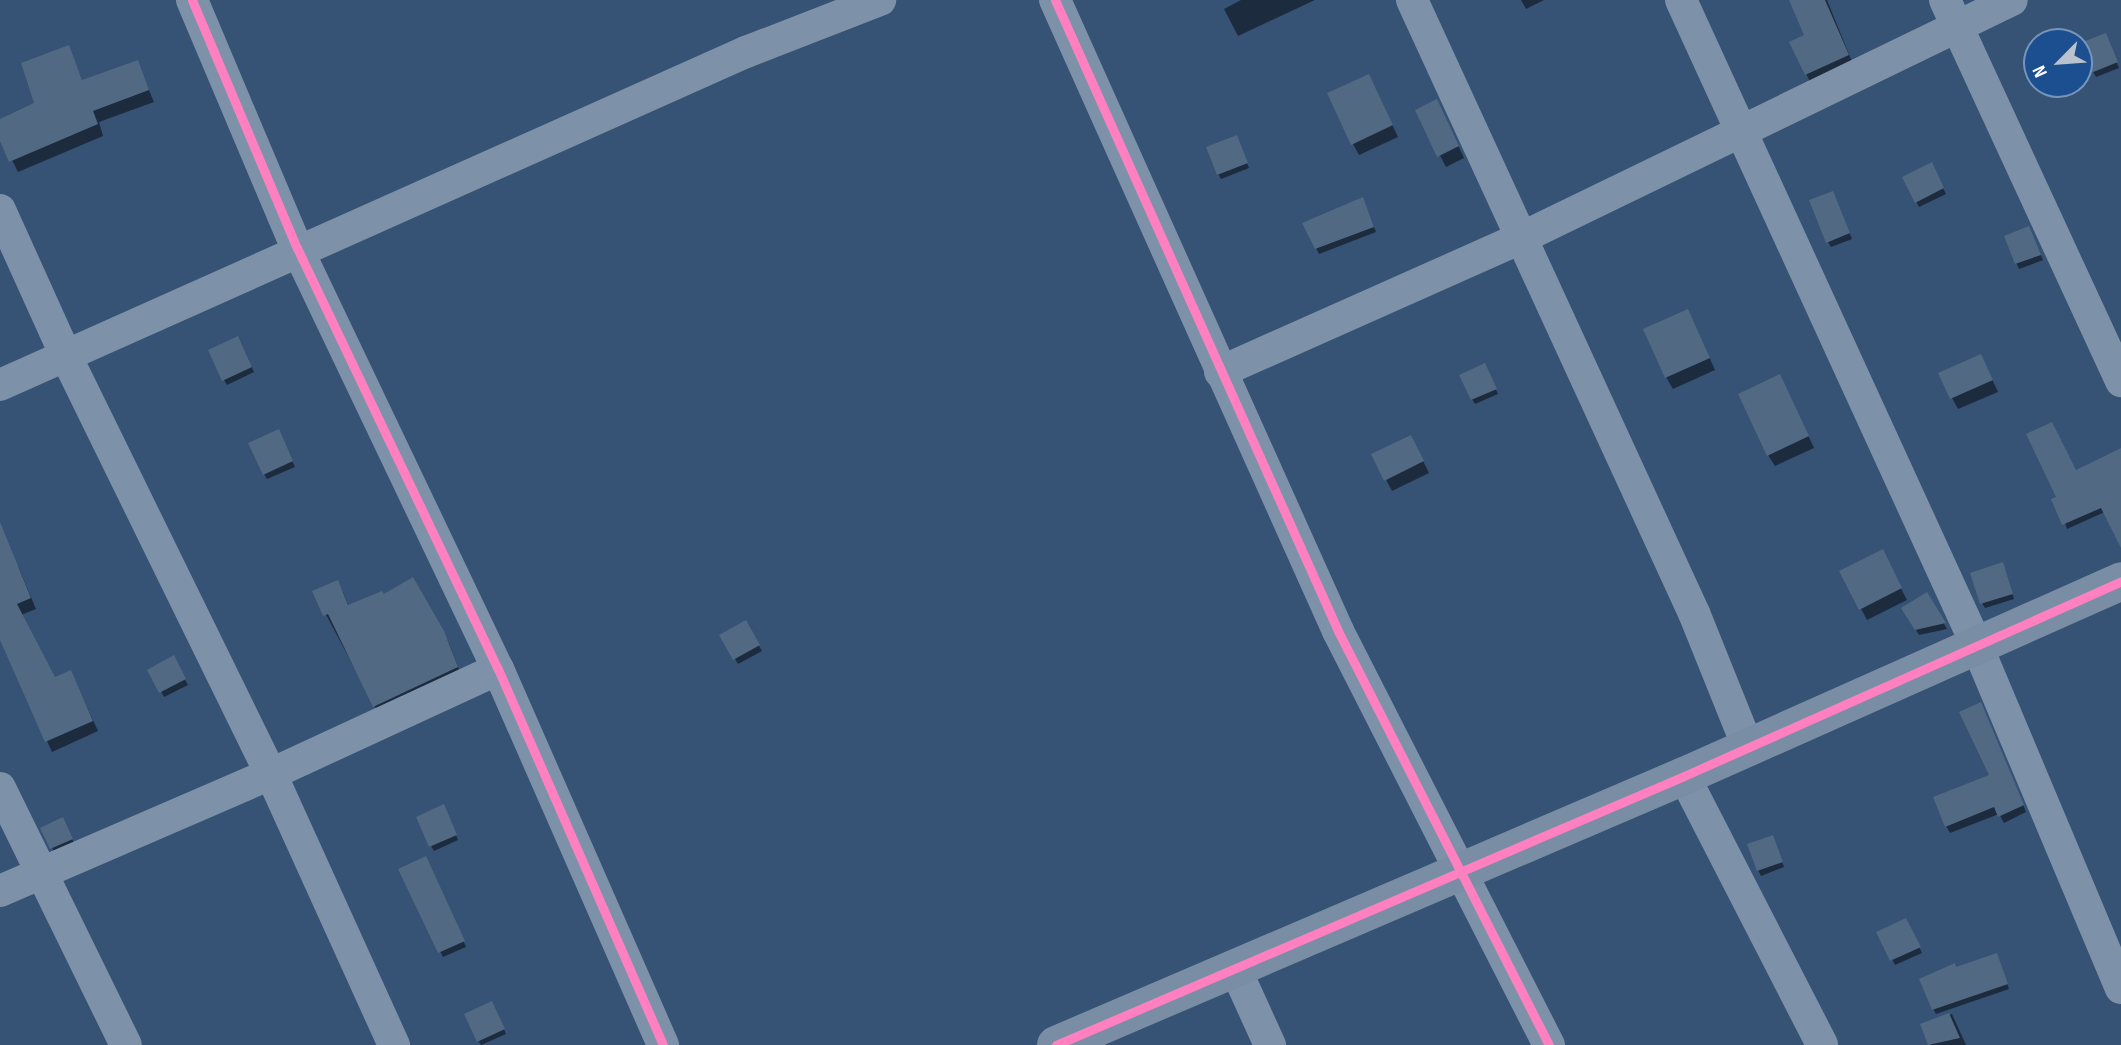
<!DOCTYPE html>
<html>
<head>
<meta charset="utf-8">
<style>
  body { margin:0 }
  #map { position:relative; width:2121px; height:1045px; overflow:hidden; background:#365274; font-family:"Sofia Sans Condensed",sans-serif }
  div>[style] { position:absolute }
  .shadow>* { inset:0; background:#0007 }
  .building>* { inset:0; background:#526984 }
  .street>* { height:32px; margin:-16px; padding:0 16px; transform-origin:16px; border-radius:16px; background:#7d92a8 }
  .secondary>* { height:38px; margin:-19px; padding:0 19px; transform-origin:19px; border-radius:19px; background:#798da4 }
  .cycleway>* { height:9px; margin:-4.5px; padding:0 4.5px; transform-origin:4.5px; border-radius:4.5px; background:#ff80c0 }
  span { translate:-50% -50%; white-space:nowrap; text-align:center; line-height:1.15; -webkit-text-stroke:6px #1b4f8f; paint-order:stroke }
  .north { position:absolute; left:2023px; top:28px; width:70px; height:70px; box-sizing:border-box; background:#1b4f8f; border:2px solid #7695bc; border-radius:50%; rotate:245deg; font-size:19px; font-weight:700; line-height:28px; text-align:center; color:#fff }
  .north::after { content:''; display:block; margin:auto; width:24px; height:32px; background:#b9c2ce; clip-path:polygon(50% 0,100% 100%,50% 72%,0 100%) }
</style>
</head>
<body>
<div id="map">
  <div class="shadow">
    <div style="clip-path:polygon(1241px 0,1315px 0,1238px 36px,1224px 9px)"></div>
    <div style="clip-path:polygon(1521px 0,1544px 0,1526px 9px)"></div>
    <div style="clip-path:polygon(1790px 0,1827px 0,1853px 64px,1811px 83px,1806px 74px,1807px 36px)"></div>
    <div style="clip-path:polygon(2108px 40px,2119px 68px,2096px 77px,2093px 72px)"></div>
    <div style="clip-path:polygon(68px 47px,83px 82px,137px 62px,154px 102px,99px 122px,103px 136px,18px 172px,0 136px,0 121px,36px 104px)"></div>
    <div style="clip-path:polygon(1375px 87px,1398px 137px,1359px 155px,1353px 144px)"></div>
    <div style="clip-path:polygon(1417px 111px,1443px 113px,1464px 158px,1446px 167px)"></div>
    <div style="clip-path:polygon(1239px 143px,1249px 168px,1221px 179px,1218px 174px)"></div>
    <div style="clip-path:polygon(1931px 164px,1946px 194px,1919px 207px,1904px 178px)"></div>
    <div style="clip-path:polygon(1835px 198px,1852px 239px,1831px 247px,1828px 242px)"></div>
    <div style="clip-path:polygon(1365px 204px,1376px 232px,1319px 254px,1304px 224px)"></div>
    <div style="clip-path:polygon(2031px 233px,2043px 260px,2019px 269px,2006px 237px)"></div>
    <div style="clip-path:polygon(1694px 323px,1715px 370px,1673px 389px,1666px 377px)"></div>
    <div style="clip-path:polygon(241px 343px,254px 372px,227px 385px,224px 380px)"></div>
    <div style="clip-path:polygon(1987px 368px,1998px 392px,1958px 409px,1952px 398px)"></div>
    <div style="clip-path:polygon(1487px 370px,1498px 394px,1475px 404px,1472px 399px)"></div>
    <div style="clip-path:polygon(1786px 388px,1814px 448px,1775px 466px,1768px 455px)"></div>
    <div style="clip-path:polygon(281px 437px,295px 467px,267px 479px,264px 474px)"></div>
    <div style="clip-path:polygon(1417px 449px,1429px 473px,1392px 491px,1373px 455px)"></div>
    <div style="clip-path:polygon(2121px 449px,2118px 506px,2067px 529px,2058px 498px,2075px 472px)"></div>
    <div style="clip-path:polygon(1888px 563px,1907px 600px,1867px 620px,1841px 571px)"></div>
    <div style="clip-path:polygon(18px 566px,36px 609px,21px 615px,55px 679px,76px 683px,98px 731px,52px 752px,0 636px,0 573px)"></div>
    <div style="clip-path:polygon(2005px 569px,2014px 599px,1985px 608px,1982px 603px)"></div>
    <div style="clip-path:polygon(412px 580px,449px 643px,462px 678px,380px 716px,314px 592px,343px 592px,349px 607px,383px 596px)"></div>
    <div style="clip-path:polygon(1927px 594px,1947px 629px,1919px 635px,1903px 608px)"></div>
    <div style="clip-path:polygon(746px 623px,762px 651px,738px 664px,722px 636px)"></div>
    <div style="clip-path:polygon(173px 658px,188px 685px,164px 697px,150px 670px)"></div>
    <div style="clip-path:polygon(1984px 711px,2026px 812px,2004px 823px,1999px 814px,1950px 833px,1946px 826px,1991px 776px)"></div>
    <div style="clip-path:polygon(446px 812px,458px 840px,434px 851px,431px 846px)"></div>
    <div style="clip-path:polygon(65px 825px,75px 845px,55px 853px,42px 829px)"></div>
    <div style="clip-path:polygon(1775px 842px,1784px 867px,1761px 876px,1758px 870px)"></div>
    <div style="clip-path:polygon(428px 863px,466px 947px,443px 957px,400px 870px)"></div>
    <div style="clip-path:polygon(1909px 925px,1922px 953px,1895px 965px,1879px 933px)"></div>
    <div style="clip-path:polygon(1999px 960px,2009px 989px,1936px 1014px,1933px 1009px)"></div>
    <div style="clip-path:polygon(495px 1008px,506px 1034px,481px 1045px,478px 1041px)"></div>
    <div style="clip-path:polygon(1952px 1014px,1966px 1045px,1931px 1045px,1922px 1025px)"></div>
  </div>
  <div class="building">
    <div style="clip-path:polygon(1789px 0,1825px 0,1849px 55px,1805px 75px,1789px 42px,1804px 35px)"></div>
    <div style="clip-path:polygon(2106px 33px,2118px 62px,2091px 73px,2080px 43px)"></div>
    <div style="clip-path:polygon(69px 45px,82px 80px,138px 60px,149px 90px,93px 111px,98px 124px,9px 162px,0 141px,0 119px,34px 103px,21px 63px)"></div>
    <div style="clip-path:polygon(1369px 74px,1393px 125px,1351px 145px,1327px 93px)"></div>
    <div style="clip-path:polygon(1437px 99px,1459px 146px,1437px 157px,1415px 110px)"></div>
    <div style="clip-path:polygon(1237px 135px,1248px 163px,1217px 175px,1206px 147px)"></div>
    <div style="clip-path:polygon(1932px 162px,1944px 188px,1915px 203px,1902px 177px)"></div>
    <div style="clip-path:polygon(1833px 191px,1850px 233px,1826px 243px,1809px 200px)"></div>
    <div style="clip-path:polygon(1363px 197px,1374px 227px,1315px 249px,1302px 223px)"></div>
    <div style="clip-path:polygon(2029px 226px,2041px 255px,2015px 264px,2004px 236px)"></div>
    <div style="clip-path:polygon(1688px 309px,1710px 358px,1665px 378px,1643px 329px)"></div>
    <div style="clip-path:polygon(238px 336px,252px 367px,222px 381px,208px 350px)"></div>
    <div style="clip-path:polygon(1981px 354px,1993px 380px,1950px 399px,1938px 373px)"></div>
    <div style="clip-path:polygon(1485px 363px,1497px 389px,1471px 400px,1459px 375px)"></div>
    <div style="clip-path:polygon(1780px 374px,1809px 436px,1767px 456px,1738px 394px)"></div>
    <div style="clip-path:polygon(2052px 422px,2076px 470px,2121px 448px,2121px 548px,2101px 508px,2062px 525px,2051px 499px,2056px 497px,2026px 434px)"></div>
    <div style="clip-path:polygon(279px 429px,293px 461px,263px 475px,248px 443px)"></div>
    <div style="clip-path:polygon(1411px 435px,1424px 461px,1384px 481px,1371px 454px)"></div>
    <div style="clip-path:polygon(0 522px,31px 598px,17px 604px,55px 677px,71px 670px,93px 721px,45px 742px,0 640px)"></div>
    <div style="clip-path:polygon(1883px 549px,1902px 588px,1859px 610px,1839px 571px)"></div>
    <div style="clip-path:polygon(2003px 562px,2013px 594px,1980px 604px,1970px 573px)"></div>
    <div style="clip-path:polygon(413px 577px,444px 631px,458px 667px,373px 707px,328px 614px,323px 616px,312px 591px,338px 580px,348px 605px,382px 591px,384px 594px)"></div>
    <div style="clip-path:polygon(1927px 592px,1946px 623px,1915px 630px,1901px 608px)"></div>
    <div style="clip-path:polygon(746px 620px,760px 645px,733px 660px,719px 635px)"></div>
    <div style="clip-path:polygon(174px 655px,186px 679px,159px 693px,147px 670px)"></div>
    <div style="clip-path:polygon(1981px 702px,2024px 805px,1998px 817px,1994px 807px,1945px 827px,1933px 797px,1989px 775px,1959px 712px)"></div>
    <div style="clip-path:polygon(444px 804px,457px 835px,429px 847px,416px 817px)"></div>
    <div style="clip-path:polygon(63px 817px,73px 839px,50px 849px,40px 828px)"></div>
    <div style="clip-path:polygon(1773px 835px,1783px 862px,1757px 871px,1747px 844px)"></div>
    <div style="clip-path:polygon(426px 856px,465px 941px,438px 953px,398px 869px)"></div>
    <div style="clip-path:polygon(1906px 918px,1921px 947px,1890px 961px,1876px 932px)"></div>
    <div style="clip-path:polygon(1997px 953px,2008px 984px,1932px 1010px,1919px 979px,1955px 963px,1956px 967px)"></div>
    <div style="clip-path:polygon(492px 1001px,505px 1029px,477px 1042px,464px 1014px)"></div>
    <div style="clip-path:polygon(1949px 1013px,1960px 1038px,1928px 1045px,1920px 1024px)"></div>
  </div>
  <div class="street">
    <div style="left:192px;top:0;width:269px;rotate:67.1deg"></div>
    <div style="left:297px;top:248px;width:467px;rotate:64.5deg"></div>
    <div style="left:498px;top:669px;width:411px;rotate:66.3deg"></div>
    <div style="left:1055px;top:0;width:692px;rotate:65.84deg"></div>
    <div style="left:1338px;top:631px;width:465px;rotate:63deg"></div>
    <div style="left:1412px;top:0;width:675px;rotate:65.3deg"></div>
    <div style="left:1694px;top:613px;width:144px;rotate:68.1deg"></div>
    <div style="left:1681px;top:0;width:711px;rotate:65.38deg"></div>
    <div style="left:1977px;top:646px;width:371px;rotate:67.2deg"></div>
    <div style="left:1945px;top:0;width:420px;rotate:65.2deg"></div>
    <div style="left:0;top:210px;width:158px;rotate:65.7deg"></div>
    <div style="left:65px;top:354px;width:468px;rotate:63.9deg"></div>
    <div style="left:271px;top:774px;width:298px;rotate:65.6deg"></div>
    <div style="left:1220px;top:372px;width:332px;rotate:-24deg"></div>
    <div style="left:1523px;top:237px;width:543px;rotate:-25.86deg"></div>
    <div style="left:0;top:385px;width:817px;rotate:-24.06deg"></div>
    <div style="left:746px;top:52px;width:144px;rotate:-21.2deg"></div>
    <div style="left:1684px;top:776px;width:302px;rotate:62.8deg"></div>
    <div style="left:0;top:788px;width:286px;rotate:63.9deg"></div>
    <div style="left:0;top:891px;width:295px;rotate:-23.4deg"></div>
    <div style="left:271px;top:774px;width:250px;rotate:-24.8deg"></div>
    <div style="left:1235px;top:968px;width:85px;rotate:65.6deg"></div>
  </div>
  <div class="secondary">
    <div style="left:1056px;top:1045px;width:683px;rotate:-23.19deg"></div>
    <div style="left:1684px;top:776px;width:479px;rotate:-24deg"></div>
  </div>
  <div class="cycleway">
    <div style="left:192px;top:0;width:269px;rotate:67.1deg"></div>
    <div style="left:297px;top:248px;width:467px;rotate:64.5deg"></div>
    <div style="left:498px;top:669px;width:411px;rotate:66.3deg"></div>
    <div style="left:1055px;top:0;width:692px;rotate:65.84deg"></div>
    <div style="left:1338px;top:631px;width:465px;rotate:63deg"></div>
    <div style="left:1056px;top:1045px;width:683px;rotate:-23.19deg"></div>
    <div style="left:1684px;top:776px;width:479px;rotate:-24deg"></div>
  </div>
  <div class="north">N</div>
</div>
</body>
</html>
